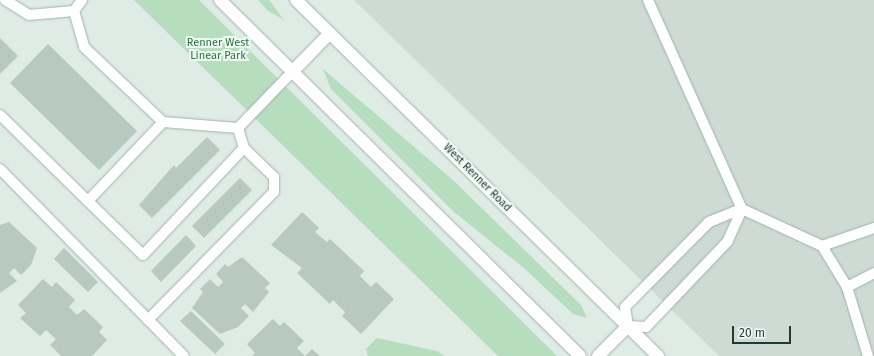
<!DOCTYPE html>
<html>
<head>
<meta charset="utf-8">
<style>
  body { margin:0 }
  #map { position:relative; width:874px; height:356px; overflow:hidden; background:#dfebe5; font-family:"Fira Sans",sans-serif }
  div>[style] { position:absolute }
  .built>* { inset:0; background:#cddbd4 }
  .green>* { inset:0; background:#b6debe }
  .building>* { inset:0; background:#b7c9c0 }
  .roads { filter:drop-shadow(0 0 1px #a2b3ac) drop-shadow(0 0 1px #a2b3ac) }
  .lane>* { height:10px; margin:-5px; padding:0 5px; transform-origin:5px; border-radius:5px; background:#fff }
  .secondary>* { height:12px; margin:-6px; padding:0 6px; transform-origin:6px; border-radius:6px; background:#fff }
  span { translate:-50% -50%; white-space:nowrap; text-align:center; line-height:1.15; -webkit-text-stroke:4px #eff8f3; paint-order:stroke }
  .park-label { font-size:11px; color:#27753f }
  .street-label { font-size:11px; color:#1f3c32 }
  .scale { position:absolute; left:732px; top:326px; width:59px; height:18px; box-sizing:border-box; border:2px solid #1f3c32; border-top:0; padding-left:5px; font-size:12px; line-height:14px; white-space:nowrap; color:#1f3c32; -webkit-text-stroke:3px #eff8f3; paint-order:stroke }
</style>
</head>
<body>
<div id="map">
  <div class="built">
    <div style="clip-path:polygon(354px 0,874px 0,874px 356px,719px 356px)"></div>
  </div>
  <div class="green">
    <div style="clip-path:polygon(134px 0,199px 0,557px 356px,498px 356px)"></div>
    <div style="clip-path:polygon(258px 0,269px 0,284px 20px,268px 11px)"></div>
    <div style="clip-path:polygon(323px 69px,453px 180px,581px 305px,587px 318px,573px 314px,525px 269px,454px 212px,331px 89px)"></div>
    <div style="clip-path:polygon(377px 338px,437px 351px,444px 356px,368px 356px,366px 349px)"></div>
  </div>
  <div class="building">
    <div style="clip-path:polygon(0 38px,18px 56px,0 74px)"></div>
    <div style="clip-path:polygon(48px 44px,137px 131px,99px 170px,10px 83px)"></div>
    <div style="clip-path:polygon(207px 137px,220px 150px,152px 218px,139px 205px,174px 165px,176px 168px)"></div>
    <div style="clip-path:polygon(240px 178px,252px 190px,204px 238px,192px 226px)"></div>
    <div style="clip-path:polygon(302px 212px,319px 228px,315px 232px,327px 242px,330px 239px,364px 271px,360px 276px,371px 287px,376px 282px,394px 299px,361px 334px,342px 316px,345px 312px,333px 300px,330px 304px,297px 273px,302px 268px,271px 245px)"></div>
    <div style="clip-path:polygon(9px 222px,37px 248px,31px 265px,21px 275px,14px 268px,9px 273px,17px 281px,0 293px,0 225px)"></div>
    <div style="clip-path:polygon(186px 235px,196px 246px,161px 282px,151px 271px)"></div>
    <div style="clip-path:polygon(64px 248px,98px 282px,88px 292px,54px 259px)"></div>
    <div style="clip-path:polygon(242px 257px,270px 283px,265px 288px,269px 292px,253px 312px,245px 304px,241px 308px,249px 316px,238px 327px,220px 334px,192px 308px,203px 292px,200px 289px,210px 279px,218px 287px,223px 282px,216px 274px,225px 264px,228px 267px)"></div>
    <div style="clip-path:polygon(43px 279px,52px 287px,56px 282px,75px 300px,69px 307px,77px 315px,84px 309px,103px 327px,99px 332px,107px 340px,92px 356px,61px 356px,50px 345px,56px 339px,46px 330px,40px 336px,20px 318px,26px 313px,18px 305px)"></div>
    <div style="clip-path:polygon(191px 311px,225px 344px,215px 354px,180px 321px)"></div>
    <div style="clip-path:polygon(273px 319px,280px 326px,284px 322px,304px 341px,297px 348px,305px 356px,312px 349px,320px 356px,252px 356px,255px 353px,247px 344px)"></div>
  </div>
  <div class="roads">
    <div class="lane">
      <div style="left:5px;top:0;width:28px;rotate:32deg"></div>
      <div style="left:29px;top:15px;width:45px;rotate:-5.1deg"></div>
      <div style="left:82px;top:0;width:14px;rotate:126deg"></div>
      <div style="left:74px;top:11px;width:37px;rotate:74deg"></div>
      <div style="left:84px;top:47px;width:109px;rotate:43.5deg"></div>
      <div style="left:163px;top:122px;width:75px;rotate:4.6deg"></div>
      <div style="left:238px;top:128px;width:78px;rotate:-46deg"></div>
      <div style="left:648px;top:0;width:229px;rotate:65.8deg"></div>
      <div style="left:742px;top:209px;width:88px;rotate:24.8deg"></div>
      <div style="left:822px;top:246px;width:55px;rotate:-19.1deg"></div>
      <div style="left:0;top:115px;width:200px;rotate:44.4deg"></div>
      <div style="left:143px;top:255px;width:147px;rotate:-46.7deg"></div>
      <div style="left:0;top:169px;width:262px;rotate:45.5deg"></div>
      <div style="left:88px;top:201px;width:109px;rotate:-46.5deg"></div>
      <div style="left:742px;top:209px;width:36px;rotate:114deg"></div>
      <div style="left:727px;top:242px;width:117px;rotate:133.6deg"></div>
      <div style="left:646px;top:327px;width:18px;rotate:-177deg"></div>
      <div style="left:628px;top:326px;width:19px;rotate:-99deg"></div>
      <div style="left:625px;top:307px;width:10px;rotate:-45deg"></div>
      <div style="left:632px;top:300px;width:110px;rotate:-45.4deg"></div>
      <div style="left:709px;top:222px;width:35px;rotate:-22deg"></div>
      <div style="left:822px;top:246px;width:48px;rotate:58.6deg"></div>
      <div style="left:847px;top:287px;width:30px;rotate:-27deg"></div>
      <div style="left:847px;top:287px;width:72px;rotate:73.1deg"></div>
      <div style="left:148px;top:320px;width:180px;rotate:-45.5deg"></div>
      <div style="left:274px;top:192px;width:15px;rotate:-90deg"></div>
      <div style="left:274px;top:177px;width:42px;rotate:-136deg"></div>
      <div style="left:244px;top:148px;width:21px;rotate:-107deg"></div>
    </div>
    <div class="secondary">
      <div style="left:220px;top:0;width:506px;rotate:44.68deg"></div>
      <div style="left:296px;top:0;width:508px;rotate:44.52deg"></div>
      <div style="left:292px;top:72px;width:54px;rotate:-45.7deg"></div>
      <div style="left:598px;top:356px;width:42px;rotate:-45deg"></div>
    </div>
  </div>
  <div class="park-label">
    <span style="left:218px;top:50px">Renner West<br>Linear Park</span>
  </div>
  <div class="street-label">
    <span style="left:477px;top:178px;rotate:45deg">West Renner Road</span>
  </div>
  <div class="scale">20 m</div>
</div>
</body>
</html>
